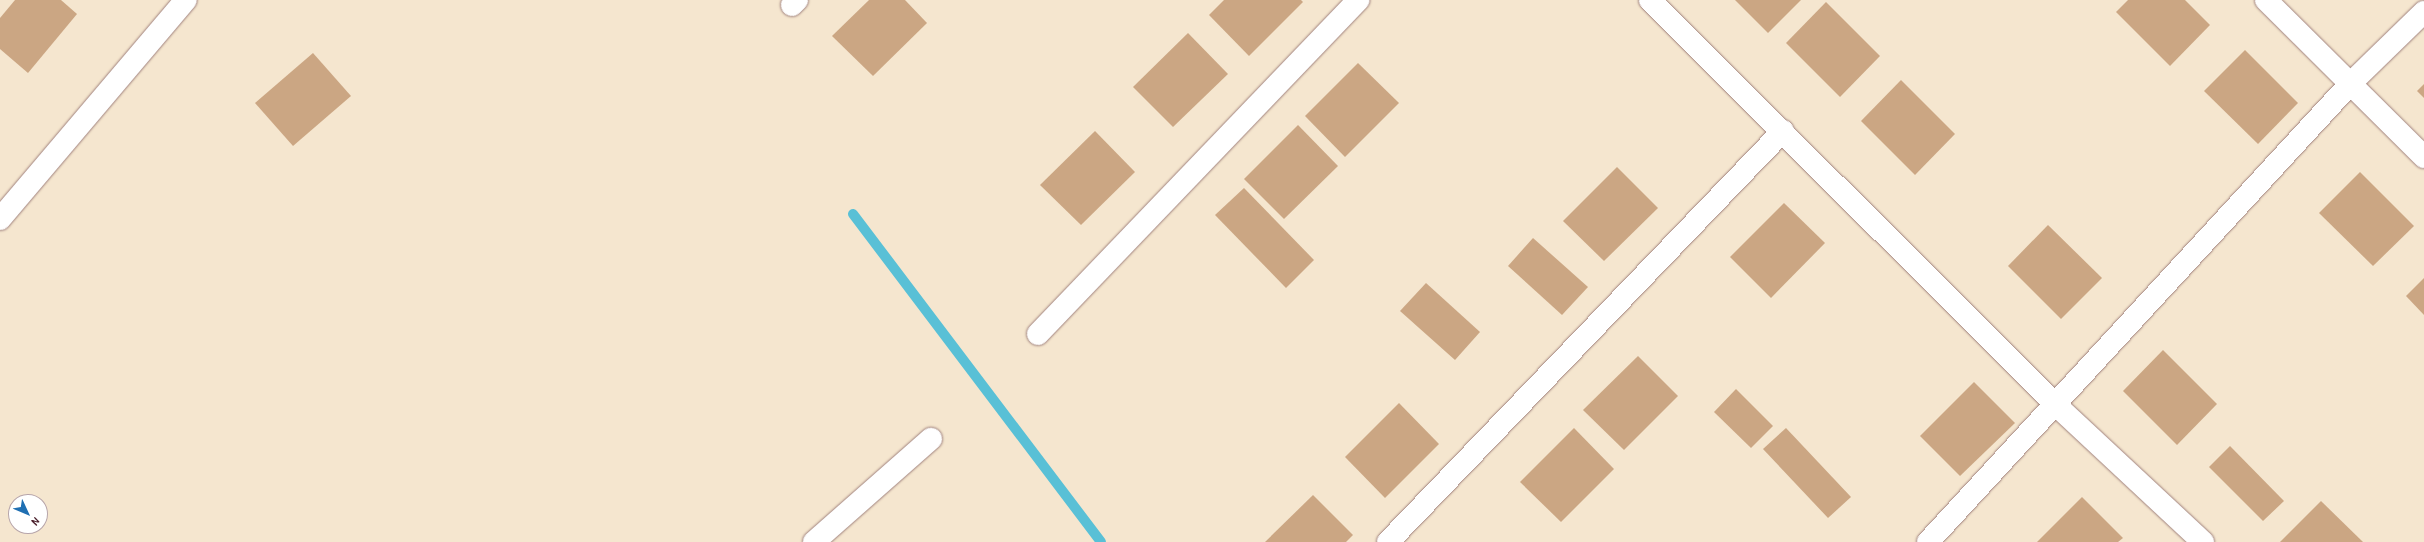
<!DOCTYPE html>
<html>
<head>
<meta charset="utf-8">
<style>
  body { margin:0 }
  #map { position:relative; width:2424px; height:542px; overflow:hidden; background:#f5e6cf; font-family:"Patrick Hand",sans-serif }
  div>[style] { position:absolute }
  .stream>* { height:10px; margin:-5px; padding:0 5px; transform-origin:5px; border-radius:5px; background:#59c0d6 }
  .building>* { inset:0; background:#cba683 }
  .roads { filter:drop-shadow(0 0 1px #a0827d) drop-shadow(0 0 1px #a0827d) }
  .minor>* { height:22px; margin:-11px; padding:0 11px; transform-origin:11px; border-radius:11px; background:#fff }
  span { translate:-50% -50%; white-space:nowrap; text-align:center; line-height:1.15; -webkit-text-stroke:4px #fff; paint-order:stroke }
  .north { position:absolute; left:8px; top:494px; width:40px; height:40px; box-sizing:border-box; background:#fff; border:1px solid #b7a5aa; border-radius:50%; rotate:134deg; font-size:11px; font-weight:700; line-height:16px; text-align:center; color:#4a1f2b }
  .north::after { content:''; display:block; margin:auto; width:14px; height:18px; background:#1f6fb2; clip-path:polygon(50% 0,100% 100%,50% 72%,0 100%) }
</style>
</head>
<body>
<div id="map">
  <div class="stream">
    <div style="left:853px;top:214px;width:411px;rotate:52.9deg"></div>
  </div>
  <div class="building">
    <div style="clip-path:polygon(15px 0,61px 0,77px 14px,28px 73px,0 49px,0 18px)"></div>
    <div style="clip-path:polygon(869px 0,905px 0,927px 23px,873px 76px,832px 36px)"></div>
    <div style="clip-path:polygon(1224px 0,1301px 0,1303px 2px,1249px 56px,1209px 15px)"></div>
    <div style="clip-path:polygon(1735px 0,1801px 0,1768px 33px)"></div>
    <div style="clip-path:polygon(2128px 0,2185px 0,2210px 25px,2170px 66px,2116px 12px)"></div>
    <div style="clip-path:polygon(1826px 2px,1880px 56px,1840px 97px,1786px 43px)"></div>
    <div style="clip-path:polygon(1188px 33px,1228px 74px,1173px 127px,1133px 87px)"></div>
    <div style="clip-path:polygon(2245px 50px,2298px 103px,2258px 144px,2204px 91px)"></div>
    <div style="clip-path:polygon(313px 53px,351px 96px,293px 146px,255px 103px)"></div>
    <div style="clip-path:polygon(1358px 63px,1399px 103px,1345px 157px,1305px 116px)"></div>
    <div style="clip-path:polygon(1901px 80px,1955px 134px,1915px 175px,1861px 121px)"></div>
    <div style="clip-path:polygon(2424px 84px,2424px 98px,2417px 91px)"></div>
    <div style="clip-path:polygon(1298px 125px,1338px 166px,1284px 219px,1244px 179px)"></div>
    <div style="clip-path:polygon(1095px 131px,1135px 172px,1081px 225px,1040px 185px)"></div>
    <div style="clip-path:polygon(1617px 167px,1658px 208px,1604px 261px,1563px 221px)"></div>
    <div style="clip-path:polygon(2360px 172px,2414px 226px,2373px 266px,2319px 213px)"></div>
    <div style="clip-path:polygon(1244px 188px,1314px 260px,1286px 288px,1215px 215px)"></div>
    <div style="clip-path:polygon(1784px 203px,1825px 243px,1771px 298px,1730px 257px)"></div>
    <div style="clip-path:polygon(2048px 225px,2102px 278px,2061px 319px,2008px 266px)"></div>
    <div style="clip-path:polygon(1533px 238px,1588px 287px,1562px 315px,1508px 266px)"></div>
    <div style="clip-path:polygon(2424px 278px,2424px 315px,2406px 296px)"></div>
    <div style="clip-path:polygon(1426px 283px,1480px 332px,1455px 360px,1400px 311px)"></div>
    <div style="clip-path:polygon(2163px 350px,2217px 404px,2177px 445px,2123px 391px)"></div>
    <div style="clip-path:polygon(1638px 356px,1678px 396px,1624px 450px,1583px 410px)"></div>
    <div style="clip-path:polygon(1974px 382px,2015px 423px,1960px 476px,1920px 436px)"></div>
    <div style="clip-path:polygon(1736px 389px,1773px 426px,1751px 448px,1714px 412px)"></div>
    <div style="clip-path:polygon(1399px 403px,1439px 444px,1385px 498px,1345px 457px)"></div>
    <div style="clip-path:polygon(1574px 428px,1614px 469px,1561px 522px,1520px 482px)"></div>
    <div style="clip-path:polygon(1786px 428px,1851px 497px,1828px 518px,1763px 449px)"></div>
    <div style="clip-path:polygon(2230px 446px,2284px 501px,2263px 521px,2209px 467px)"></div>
    <div style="clip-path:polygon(1313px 495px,1353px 535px,1346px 542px,1265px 542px)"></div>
    <div style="clip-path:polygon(2082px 497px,2123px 538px,2118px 542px,2037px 542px)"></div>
    <div style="clip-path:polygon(2321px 501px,2363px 542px,2280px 542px)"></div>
  </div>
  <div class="roads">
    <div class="minor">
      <div style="left:1650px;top:0;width:573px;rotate:44.93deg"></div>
      <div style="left:2056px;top:405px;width:201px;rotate:43deg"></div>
      <div style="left:2266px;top:0;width:223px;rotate:44.8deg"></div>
      <div style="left:792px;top:5px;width:7px;rotate:-45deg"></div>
      <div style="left:0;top:219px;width:287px;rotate:-49.7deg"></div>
      <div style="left:1038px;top:334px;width:463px;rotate:-46.2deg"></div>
      <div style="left:814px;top:542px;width:156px;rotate:-41.4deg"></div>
      <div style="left:1388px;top:542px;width:570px;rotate:-46.14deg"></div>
      <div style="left:1928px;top:542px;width:624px;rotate:-47.34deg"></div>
      <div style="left:2351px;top:83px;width:102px;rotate:-44.2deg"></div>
    </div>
  </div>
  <div class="north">N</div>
</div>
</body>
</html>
